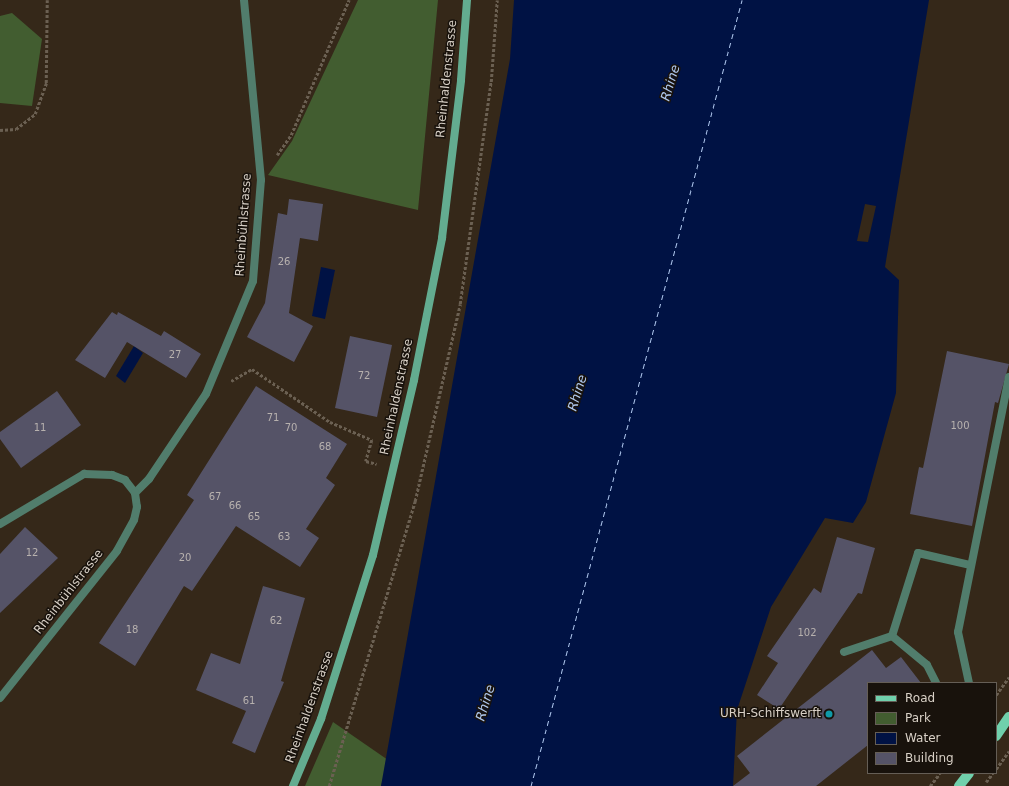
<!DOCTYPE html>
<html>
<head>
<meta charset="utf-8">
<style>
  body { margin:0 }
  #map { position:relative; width:1009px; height:786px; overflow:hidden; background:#352819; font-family:"DejaVu Sans",sans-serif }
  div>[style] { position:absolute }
  .green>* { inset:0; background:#425d30 }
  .water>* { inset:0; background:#001244 }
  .pier>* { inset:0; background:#352819 }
  .ferry>* { height:1px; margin-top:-0.5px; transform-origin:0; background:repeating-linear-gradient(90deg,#afc7ee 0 5px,transparent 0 9px) }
  .building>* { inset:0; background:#555367 }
  .path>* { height:2.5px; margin-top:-1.25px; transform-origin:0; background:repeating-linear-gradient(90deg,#6b6052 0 3px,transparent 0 5px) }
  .lane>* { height:8px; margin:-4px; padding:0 4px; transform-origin:4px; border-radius:4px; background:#517d6c }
  .street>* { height:8px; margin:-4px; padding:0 4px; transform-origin:4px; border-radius:4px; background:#517d6c }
  .secondary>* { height:8px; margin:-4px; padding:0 4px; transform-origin:4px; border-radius:4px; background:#63ac90 }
  .primary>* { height:10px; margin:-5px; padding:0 5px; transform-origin:5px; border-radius:5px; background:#70d0ac }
  .dots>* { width:11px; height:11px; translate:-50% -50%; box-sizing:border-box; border:2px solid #18120c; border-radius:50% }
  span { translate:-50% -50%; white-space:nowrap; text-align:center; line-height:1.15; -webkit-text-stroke:3px #18120c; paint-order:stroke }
  .number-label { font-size:10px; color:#b7b1ae }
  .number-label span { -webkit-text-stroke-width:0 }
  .street-label { font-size:12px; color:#d8d0c6 }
  .poi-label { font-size:12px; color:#d8d0c6 }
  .right { translate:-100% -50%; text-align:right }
  .water-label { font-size:13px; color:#afc7ee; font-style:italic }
  .legend { position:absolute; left:867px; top:682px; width:130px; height:92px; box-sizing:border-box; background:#18120c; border:1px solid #655e56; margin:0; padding:5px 7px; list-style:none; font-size:12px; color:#d8d0c6 }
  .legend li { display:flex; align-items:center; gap:8px; height:20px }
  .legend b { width:20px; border:1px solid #655e56 }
</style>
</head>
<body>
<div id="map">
  <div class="green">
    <div style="clip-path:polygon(358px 0,438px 0,418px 210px,268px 175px,292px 141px)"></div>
    <div style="clip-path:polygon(12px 13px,42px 39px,32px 106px,0 103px,0 16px)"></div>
    <div style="clip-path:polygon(333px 722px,388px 760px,381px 786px,305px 786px)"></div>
  </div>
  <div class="water">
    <div style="clip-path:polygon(514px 0,929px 0,885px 267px,899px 280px,896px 393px,866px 502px,853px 523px,825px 518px,771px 607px,737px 710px,733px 786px,381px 786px,510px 59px)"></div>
    <div style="clip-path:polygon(321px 267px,335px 270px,325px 319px,312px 316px)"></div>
    <div style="clip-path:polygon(134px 346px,143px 353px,125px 383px,116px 376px)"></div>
  </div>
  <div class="pier">
    <div style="clip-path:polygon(865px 204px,876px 206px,868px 242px,857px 241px)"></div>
  </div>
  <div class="ferry">
    <div style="left:531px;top:786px;width:814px;rotate:-74.97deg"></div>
  </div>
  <div class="building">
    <div style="clip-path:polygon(289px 199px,323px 204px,318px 241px,300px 238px,289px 313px,313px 326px,294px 362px,247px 337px,265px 303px,278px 213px,287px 215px)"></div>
    <div style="clip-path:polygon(112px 312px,117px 315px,118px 312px,161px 336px,164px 331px,201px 354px,186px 378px,127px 342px,105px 378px,75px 360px)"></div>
    <div style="clip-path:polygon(350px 336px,392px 345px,377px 417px,335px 408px)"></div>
    <div style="clip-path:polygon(947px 351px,1009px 364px,998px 403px,995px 402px,972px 526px,910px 514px,919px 467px,923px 468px)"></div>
    <div style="clip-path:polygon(256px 386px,347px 444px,326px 478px,335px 485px,306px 529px,319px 538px,300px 567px,236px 526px,192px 591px,184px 586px,135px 666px,99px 643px,194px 500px,187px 495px)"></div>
    <div style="clip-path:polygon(57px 391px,81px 425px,21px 468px,0 439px,0 432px)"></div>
    <div style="clip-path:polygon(25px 527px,58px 558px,0 613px,0 554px)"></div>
    <div style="clip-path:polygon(837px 537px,875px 548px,862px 594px,858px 593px,779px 709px,757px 695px,778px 663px,767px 656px,814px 588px,821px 593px)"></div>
    <div style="clip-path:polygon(263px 586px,305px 598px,281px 681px,284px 682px,255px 753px,232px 743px,246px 711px,196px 690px,211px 653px,240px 664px)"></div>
    <div style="clip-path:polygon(872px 650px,886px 668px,901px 657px,921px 683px,868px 683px,868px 745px,816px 786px,733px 786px,750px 773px,737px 756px)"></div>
  </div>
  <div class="path">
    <div style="left:0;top:130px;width:16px;rotate:-4deg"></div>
    <div style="left:16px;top:129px;width:24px;rotate:-38deg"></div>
    <div style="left:35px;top:114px;width:33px;rotate:-70deg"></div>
    <div style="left:46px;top:83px;width:83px;rotate:-89.3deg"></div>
    <div style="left:277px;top:155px;width:24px;rotate:-55deg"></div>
    <div style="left:291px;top:135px;width:147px;rotate:-66.8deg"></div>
    <div style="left:231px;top:381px;width:24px;rotate:-30deg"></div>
    <div style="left:252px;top:369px;width:94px;rotate:34.2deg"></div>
    <div style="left:330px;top:422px;width:46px;rotate:23.2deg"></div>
    <div style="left:372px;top:440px;width:22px;rotate:106deg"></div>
    <div style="left:366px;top:461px;width:11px;rotate:15deg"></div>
    <div style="left:996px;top:695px;width:22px;rotate:-54deg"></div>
    <div style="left:996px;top:769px;width:22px;rotate:-54deg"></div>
    <div style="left:986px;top:782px;width:11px;rotate:-52deg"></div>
    <div style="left:329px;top:786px;width:298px;rotate:-73.2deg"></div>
    <div style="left:415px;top:501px;width:202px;rotate:-77.1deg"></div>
    <div style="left:460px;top:304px;width:224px;rotate:-82.1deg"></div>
    <div style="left:491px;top:82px;width:82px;rotate:-85.8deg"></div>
    <div style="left:930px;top:786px;width:16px;rotate:-52deg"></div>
  </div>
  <div class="lane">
    <div style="left:892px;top:636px;width:87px;rotate:-72.6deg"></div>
    <div style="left:918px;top:553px;width:53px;rotate:13deg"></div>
    <div style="left:844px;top:652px;width:51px;rotate:-18.4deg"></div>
    <div style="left:892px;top:636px;width:45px;rotate:39.6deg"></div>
    <div style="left:927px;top:665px;width:20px;rotate:63deg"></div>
    <div style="left:969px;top:683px;width:52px;rotate:-102.2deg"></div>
    <div style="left:958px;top:632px;width:260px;rotate:-78.7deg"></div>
  </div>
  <div class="street">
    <div style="left:135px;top:493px;width:20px;rotate:-45deg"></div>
    <div style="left:149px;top:479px;width:102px;rotate:-56.2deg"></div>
    <div style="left:206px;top:394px;width:122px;rotate:-67.4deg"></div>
    <div style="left:253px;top:281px;width:101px;rotate:-85.5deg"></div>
    <div style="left:261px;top:180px;width:181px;rotate:-95.4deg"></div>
    <div style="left:0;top:524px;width:98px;rotate:-30.8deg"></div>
    <div style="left:84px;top:474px;width:28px;rotate:2deg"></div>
    <div style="left:112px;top:475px;width:14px;rotate:21deg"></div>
    <div style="left:125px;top:480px;width:16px;rotate:52deg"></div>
    <div style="left:135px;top:493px;width:14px;rotate:82deg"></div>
    <div style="left:137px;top:507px;width:13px;rotate:103deg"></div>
    <div style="left:134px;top:520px;width:35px;rotate:119deg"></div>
    <div style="left:117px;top:551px;width:188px;rotate:128.5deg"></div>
  </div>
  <div class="secondary">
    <div style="left:293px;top:786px;width:73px;rotate:-67.3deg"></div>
    <div style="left:321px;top:719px;width:172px;rotate:-72.4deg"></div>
    <div style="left:373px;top:555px;width:180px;rotate:-76.8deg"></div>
    <div style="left:414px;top:380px;width:145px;rotate:-78.8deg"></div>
    <div style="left:442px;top:238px;width:159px;rotate:-83.1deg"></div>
    <div style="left:461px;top:80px;width:80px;rotate:-85.7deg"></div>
  </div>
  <div class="primary">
    <div style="left:996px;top:736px;width:23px;rotate:-56deg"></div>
    <div style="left:959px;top:786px;width:16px;rotate:-52deg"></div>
  </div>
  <div class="dots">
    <div style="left:829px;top:714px;background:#0f9aa8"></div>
  </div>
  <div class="number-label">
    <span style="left:284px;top:262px">26</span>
    <span style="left:175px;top:355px">27</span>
    <span style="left:364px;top:376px">72</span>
    <span style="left:273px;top:418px">71</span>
    <span style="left:960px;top:426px">100</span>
    <span style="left:40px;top:428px">11</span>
    <span style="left:291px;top:428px">70</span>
    <span style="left:325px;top:447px">68</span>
    <span style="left:215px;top:497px">67</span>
    <span style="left:235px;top:506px">66</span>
    <span style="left:254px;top:517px">65</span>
    <span style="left:284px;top:537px">63</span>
    <span style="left:32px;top:553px">12</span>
    <span style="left:185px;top:558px">20</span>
    <span style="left:276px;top:621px">62</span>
    <span style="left:132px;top:630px">18</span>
    <span style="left:807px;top:633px">102</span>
    <span style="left:249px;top:701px">61</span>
  </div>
  <div class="street-label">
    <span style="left:447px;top:79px;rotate:-84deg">Rheinhaldenstrasse</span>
    <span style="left:244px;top:225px;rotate:-86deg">Rheinbühlstrasse</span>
    <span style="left:397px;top:397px;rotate:-78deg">Rheinhaldenstrasse</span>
    <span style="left:69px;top:592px;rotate:-52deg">Rheinbühlstrasse</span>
    <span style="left:310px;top:707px;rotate:-70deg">Rheinhaldenstrasse</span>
  </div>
  <div class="poi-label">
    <span class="right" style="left:821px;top:714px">URH-Schiffswerft</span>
  </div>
  <div class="water-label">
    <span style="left:671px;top:83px;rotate:-73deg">Rhine</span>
    <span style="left:578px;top:393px;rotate:-73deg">Rhine</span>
    <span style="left:486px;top:703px;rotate:-73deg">Rhine</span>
  </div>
  <ul class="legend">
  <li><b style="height:5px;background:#70d0ac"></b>Road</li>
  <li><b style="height:11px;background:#425d30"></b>Park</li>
  <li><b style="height:11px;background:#001244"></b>Water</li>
  <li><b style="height:11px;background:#555367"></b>Building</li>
  </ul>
</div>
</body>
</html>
